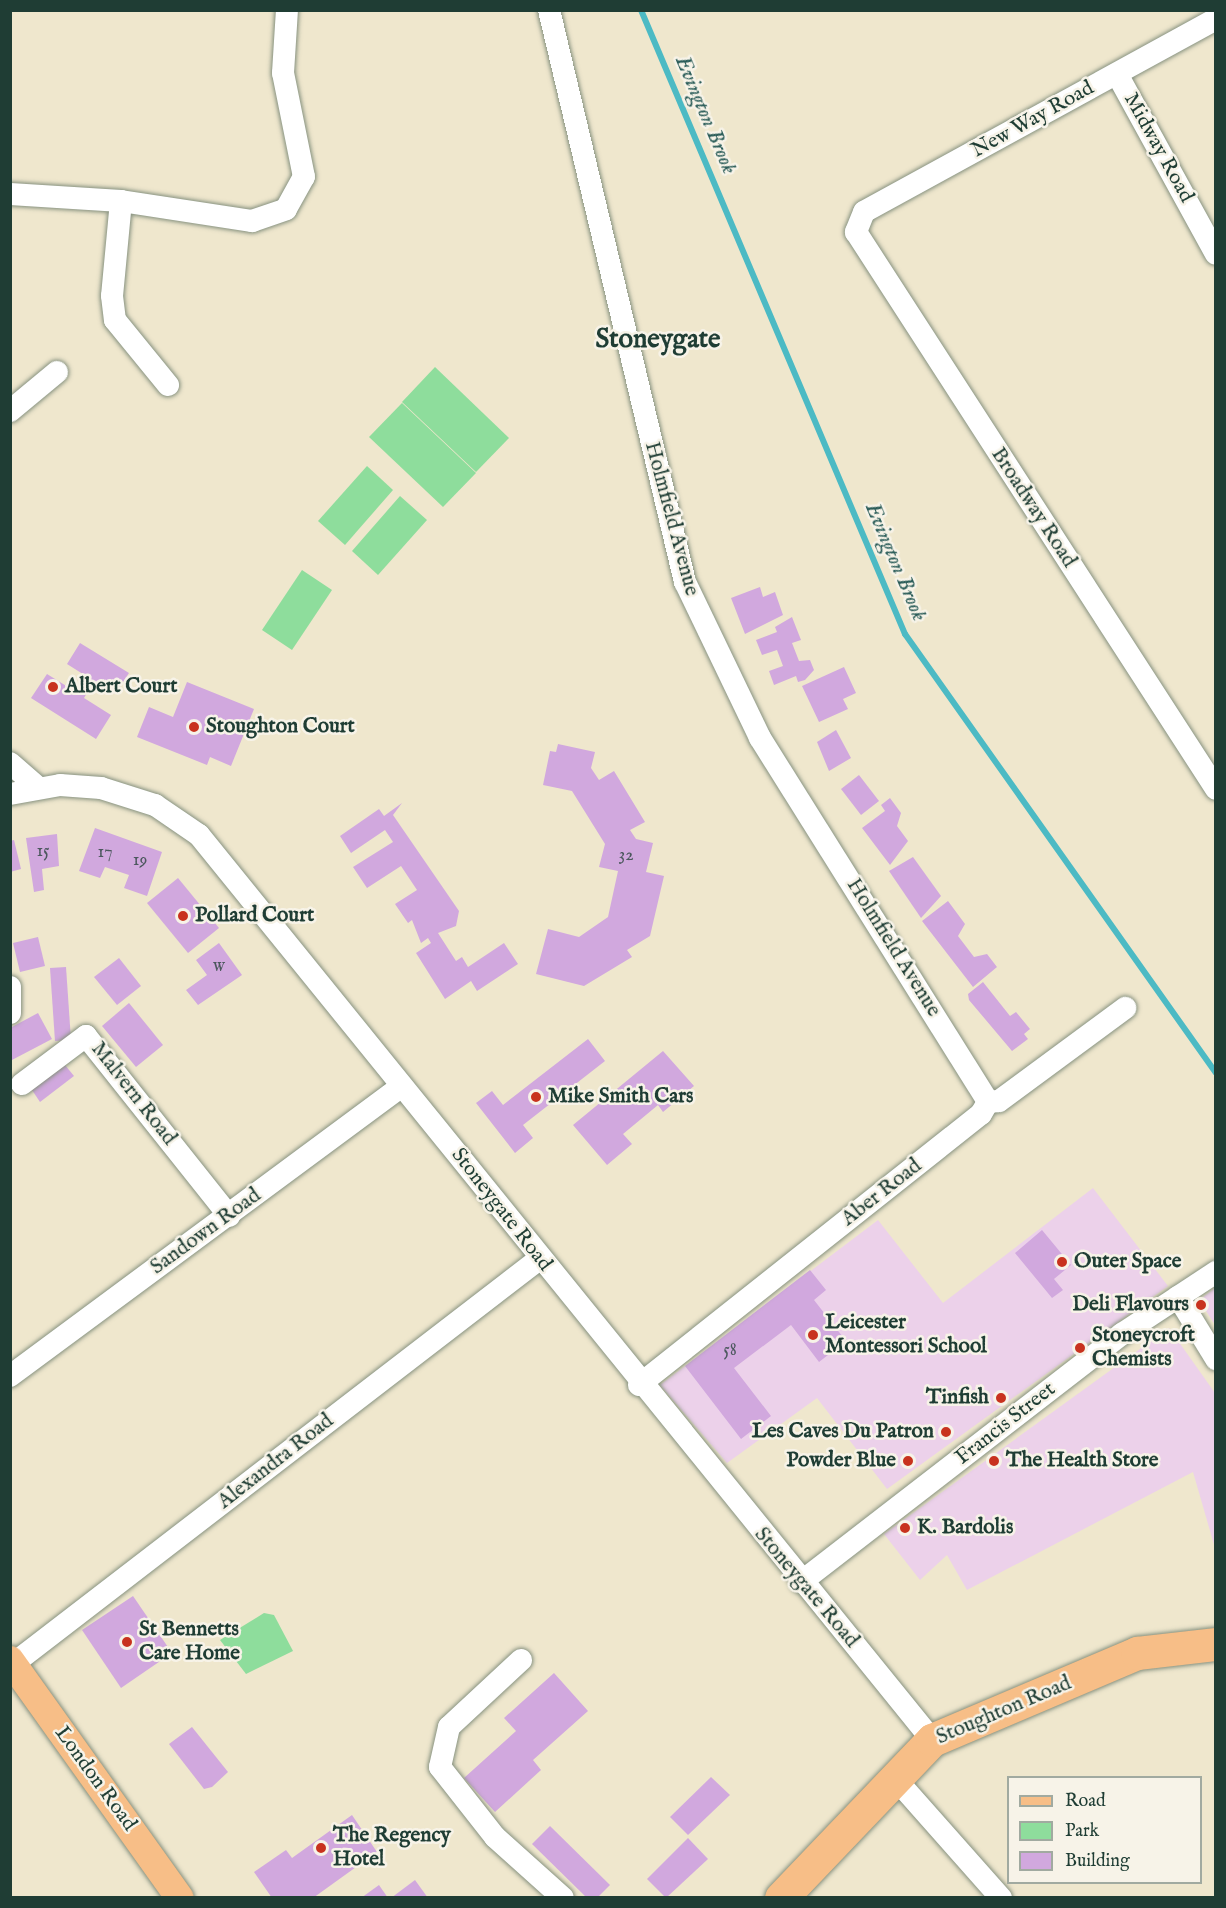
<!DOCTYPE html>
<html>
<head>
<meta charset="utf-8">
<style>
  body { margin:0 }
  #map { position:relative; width:1226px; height:1908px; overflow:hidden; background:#efe7cd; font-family:"IM FELL English",serif }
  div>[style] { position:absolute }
  .built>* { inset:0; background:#ecd1ea }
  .green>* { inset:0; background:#8edd9c }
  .stream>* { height:6px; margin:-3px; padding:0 3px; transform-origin:3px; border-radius:3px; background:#4cbac4 }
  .building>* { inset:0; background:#d1a8de }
  .roads { filter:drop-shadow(0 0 2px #879280) drop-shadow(0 0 2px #879280) }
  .minor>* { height:22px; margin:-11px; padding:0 11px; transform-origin:11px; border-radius:11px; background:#fff }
  .major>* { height:28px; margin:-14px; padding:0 14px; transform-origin:14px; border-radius:14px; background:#f7be87 }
  .highway>* { height:33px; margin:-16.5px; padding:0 16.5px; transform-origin:16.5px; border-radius:16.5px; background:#f7be87 }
  .dots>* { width:16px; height:16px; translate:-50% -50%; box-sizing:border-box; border:3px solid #f7f3e8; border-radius:50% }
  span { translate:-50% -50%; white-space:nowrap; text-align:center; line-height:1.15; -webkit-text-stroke:5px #f7f3e8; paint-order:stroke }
  .number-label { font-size:18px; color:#4c585e }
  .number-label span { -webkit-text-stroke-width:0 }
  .street-label { font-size:21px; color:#1f3d34 }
  .poi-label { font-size:21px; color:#1f3d34; font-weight:700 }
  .left { translate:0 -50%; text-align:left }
  .right { translate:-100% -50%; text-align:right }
  .water-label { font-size:22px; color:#2a5c58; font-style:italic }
  .district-label { font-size:27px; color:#1f3d34; font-weight:700 }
  .frame { position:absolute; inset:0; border:12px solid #1f3d34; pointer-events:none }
  .legend { position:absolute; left:1007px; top:1776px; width:195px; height:108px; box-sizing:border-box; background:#f7f3e8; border:2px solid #a1aaa0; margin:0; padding:8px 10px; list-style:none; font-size:18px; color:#1f3d34 }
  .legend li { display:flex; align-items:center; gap:12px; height:30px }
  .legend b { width:30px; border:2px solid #a1aaa0 }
</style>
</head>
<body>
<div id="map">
  <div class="built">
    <div style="clip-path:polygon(1093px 1188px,1168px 1286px,887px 1489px,817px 1398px,727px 1463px,660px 1385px,878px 1220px,943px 1303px)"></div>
    <div style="clip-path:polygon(1215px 1288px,1215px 1325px,1199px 1300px)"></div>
    <div style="clip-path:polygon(1169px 1328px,1215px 1393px,1215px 1548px,1193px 1472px,967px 1590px,947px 1555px,920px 1580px,884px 1534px)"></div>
  </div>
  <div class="green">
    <div style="clip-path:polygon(435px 367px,509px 438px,476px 472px,402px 402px)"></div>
    <div style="clip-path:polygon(402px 403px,476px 473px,443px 507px,369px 437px)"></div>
    <div style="clip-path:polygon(367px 466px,393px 490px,345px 545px,318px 521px)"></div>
    <div style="clip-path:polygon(400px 496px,427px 520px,378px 575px,352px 551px)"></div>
    <div style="clip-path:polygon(302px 570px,332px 590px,292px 650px,262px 630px)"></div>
    <div style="clip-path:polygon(264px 1613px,274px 1615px,293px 1651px,246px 1674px,220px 1640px)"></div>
  </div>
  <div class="stream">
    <div style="left:641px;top:10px;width:678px;rotate:67.07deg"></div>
    <div style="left:905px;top:634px;width:538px;rotate:54.69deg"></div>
  </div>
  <div class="building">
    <div style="clip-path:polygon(760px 587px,763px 597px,775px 592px,783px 615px,745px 634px,731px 598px)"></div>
    <div style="clip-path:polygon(792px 617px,801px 640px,792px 643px,799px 661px,810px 660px,814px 670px,805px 680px,798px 682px,796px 676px,774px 685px,769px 671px,783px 666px,777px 650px,762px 655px,756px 640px,777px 632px,775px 627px)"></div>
    <div style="clip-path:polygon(80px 643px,129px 673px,115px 694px,94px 681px,84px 698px,111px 715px,96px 739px,31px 698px,47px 674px,76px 692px,86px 676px,67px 664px)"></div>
    <div style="clip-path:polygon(844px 667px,856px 693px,843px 699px,848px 709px,819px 722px,802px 686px)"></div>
    <div style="clip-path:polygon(187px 682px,254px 709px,231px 766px,210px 757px,207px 765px,137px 737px,149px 707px,173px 717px)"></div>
    <div style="clip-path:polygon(836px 730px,851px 758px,829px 771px,817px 742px)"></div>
    <div style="clip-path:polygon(558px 744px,595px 752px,591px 768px,599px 780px,614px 771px,645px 822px,630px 830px,636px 839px,653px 843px,646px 872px,664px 876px,650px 936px,627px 950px,632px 957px,584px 986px,536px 974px,548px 929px,579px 937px,608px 917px,618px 871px,599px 867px,605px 844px,572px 791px,543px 785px,550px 751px,556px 752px)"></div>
    <div style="clip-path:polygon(859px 775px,879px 801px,861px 815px,841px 789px)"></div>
    <div style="clip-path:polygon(890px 798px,901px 813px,897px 826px,908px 841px,890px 865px,862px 828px,885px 811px,881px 805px)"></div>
    <div style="clip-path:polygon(402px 803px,393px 815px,459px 911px,456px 926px,438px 933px,456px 961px,462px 957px,468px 967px,504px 943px,518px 964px,477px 991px,471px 981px,445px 999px,416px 953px,431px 943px,428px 938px,421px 943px,412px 920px,408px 923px,395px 904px,417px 890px,401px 866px,367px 888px,353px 867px,393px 842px,385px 830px,351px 853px,340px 836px,379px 809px,384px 816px)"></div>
    <div style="clip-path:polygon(95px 828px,162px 852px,147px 896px,124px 888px,129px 875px,105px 867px,100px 878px,79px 871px)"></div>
    <div style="clip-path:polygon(57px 834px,59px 866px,42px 869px,44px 890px,34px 892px,26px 838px)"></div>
    <div style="clip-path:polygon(14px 840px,21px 869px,10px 872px,10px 841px)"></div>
    <div style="clip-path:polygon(913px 857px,941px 896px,921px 918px,889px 871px)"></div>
    <div style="clip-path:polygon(178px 878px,219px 928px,188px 953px,147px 903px)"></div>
    <div style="clip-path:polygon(948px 901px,965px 924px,958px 936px,974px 957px,987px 954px,997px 967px,973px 987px,922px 921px)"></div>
    <div style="clip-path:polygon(38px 937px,45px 966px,20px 972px,13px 943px)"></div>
    <div style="clip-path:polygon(219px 943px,242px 975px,198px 1005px,186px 990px,207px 975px,196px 960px)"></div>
    <div style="clip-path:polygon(119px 958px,141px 986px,117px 1005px,94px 977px)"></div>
    <div style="clip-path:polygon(66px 967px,71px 1040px,55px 1041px,50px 968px)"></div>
    <div style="clip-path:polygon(983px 982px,1010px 1016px,1016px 1012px,1030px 1029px,1024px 1034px,1028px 1039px,1012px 1051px,969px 1000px,968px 994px)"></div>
    <div style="clip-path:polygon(129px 1003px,163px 1045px,136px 1067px,102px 1026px)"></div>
    <div style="clip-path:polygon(38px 1013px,52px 1039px,10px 1061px,10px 1028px)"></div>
    <div style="clip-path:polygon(588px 1039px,605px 1061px,523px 1125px,533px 1138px,515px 1153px,476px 1103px,492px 1091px,503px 1105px)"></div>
    <div style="clip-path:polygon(663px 1051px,694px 1086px,663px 1112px,658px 1105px,623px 1134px,632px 1144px,607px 1165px,573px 1125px)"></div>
    <div style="clip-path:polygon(65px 1065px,74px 1076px,40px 1102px,32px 1090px)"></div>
    <div style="clip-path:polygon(1042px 1230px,1071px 1265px,1054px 1279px,1063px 1290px,1052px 1298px,1015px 1253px)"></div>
    <div style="clip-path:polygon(810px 1270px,826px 1290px,814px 1300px,846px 1341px,819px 1362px,791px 1325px,734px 1368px,771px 1416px,741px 1439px,685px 1366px)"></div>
    <div style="clip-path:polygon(133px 1596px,172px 1653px,121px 1688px,82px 1630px)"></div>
    <div style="clip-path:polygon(554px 1673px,588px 1711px,533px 1760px,541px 1770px,495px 1812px,464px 1778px,516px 1731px,504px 1718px)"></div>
    <div style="clip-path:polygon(192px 1727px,228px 1772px,212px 1787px,204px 1789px,169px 1744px)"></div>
    <div style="clip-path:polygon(711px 1777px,730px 1795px,688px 1835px,670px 1817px)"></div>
    <div style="clip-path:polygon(352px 1815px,377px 1852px,313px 1898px,272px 1898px,254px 1872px,286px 1850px,292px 1858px)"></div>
    <div style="clip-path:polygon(550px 1826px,610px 1885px,597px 1898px,587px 1898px,532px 1844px)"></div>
    <div style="clip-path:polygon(688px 1838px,708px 1859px,666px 1898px,647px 1879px)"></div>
    <div style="clip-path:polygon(415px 1880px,428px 1898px,391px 1898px)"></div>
    <div style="clip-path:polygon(379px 1885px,388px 1898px,361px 1898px)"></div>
  </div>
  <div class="roads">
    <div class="minor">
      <div style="left:549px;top:10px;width:588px;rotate:76.63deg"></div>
      <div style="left:685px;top:582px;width:173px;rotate:64.3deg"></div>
      <div style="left:760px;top:738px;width:430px;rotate:57.9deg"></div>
      <div style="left:1216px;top:19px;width:401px;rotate:151.3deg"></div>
      <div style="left:864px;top:212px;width:22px;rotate:112deg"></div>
      <div style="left:856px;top:232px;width:663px;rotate:57.12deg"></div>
      <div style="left:1117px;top:74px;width:205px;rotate:61.2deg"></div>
      <div style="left:10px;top:194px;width:111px;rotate:3.6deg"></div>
      <div style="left:121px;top:201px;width:133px;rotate:8.7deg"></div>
      <div style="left:252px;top:221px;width:36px;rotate:-19deg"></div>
      <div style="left:286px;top:209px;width:37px;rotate:-61deg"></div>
      <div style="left:304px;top:177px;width:106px;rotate:-101.4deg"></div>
      <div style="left:283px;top:73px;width:63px;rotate:-86.4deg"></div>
      <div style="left:121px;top:201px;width:95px;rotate:95.4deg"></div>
      <div style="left:112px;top:296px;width:24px;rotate:83deg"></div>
      <div style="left:115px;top:320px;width:84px;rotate:50.8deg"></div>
      <div style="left:10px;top:411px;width:61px;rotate:-39.7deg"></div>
      <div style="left:10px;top:763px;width:38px;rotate:41deg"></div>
      <div style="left:10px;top:794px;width:51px;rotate:-10.2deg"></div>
      <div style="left:60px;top:785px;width:41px;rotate:4.2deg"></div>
      <div style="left:101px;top:788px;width:57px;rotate:17.5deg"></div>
      <div style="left:155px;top:805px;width:53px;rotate:34.3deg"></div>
      <div style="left:199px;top:835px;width:1165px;rotate:50.99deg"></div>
      <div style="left:10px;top:987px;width:26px;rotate:90deg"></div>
      <div style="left:22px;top:1084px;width:80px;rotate:-36.9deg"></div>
      <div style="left:86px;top:1036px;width:230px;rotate:51.5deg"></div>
      <div style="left:1178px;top:1297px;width:73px;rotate:58.5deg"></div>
      <div style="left:10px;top:1376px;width:486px;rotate:-36.5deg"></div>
      <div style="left:639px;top:1385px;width:436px;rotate:-38.4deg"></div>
      <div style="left:981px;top:1114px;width:14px;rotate:-60deg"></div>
      <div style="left:988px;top:1102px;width:11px;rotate:-5deg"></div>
      <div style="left:999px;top:1101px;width:157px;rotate:-36.4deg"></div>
      <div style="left:801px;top:1582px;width:406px;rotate:-37.7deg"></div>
      <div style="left:1122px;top:1334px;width:113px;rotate:-33.4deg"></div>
      <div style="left:521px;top:1660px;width:98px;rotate:137.1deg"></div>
      <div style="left:449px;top:1727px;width:41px;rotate:102.7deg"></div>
      <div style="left:440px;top:1767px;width:89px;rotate:51.8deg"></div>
      <div style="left:495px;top:1837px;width:91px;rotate:41.9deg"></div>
      <div style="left:13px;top:1664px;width:662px;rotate:-37.58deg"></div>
      <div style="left:893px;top:1776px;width:163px;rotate:48.5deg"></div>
    </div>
    <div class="major">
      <div style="left:10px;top:1660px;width:292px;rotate:54.5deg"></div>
    </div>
    <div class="highway">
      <div style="left:781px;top:1898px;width:219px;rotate:-46.3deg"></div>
      <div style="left:932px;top:1740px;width:223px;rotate:-23deg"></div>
      <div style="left:1137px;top:1653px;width:80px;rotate:-6.5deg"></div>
    </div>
  </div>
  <div class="dots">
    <div style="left:53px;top:687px;background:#c8321e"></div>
    <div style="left:194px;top:727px;background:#c8321e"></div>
    <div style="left:183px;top:916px;background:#c8321e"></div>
    <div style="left:536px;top:1097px;background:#c8321e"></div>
    <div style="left:1062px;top:1262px;background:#c8321e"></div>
    <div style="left:1201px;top:1305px;background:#c8321e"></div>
    <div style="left:813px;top:1335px;background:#c8321e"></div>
    <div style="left:1080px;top:1348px;background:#c8321e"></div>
    <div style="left:1001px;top:1398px;background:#c8321e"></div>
    <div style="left:946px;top:1432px;background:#c8321e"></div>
    <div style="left:908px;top:1461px;background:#c8321e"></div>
    <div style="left:994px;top:1461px;background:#c8321e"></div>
    <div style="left:905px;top:1528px;background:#c8321e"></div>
    <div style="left:127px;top:1642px;background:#c8321e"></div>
    <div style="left:321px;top:1848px;background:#c8321e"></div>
  </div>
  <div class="number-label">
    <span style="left:43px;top:852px">15</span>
    <span style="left:105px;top:853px">17</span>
    <span style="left:626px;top:856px">32</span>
    <span style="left:140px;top:861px">19</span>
    <span style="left:219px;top:967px">w</span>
    <span style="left:730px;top:1351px">58</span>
  </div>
  <div class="street-label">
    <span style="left:1033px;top:120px;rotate:-29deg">New Way Road</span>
    <span style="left:1158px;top:148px;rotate:61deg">Midway Road</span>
    <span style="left:1033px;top:508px;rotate:57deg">Broadway Road</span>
    <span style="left:671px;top:519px;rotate:75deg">Holmfield Avenue</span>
    <span style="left:893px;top:948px;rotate:58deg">Holmfield Avenue</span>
    <span style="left:133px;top:1094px;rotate:52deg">Malvern Road</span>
    <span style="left:882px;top:1193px;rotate:-38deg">Aber Road</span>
    <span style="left:501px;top:1210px;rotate:52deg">Stoneygate Road</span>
    <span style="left:206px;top:1232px;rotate:-36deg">Sandown Road</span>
    <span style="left:1006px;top:1424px;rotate:-38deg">Francis Street</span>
    <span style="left:276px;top:1462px;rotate:-38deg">Alexandra Road</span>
    <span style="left:806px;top:1588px;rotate:50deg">Stoneygate Road</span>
    <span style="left:1004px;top:1711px;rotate:-23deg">Stoughton Road</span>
    <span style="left:95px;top:1779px;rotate:54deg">London Road</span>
  </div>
  <div class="poi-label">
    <span class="left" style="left:65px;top:687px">Albert Court</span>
    <span class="left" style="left:206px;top:727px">Stoughton Court</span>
    <span class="left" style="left:195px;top:916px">Pollard Court</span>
    <span class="left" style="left:548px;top:1097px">Mike Smith Cars</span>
    <span class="left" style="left:1074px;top:1262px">Outer Space</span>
    <span class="right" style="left:1189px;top:1305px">Deli Flavours</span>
    <span class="left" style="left:825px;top:1335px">Leicester<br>Montessori School</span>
    <span class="left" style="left:1092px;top:1348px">Stoneycroft<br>Chemists</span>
    <span class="right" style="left:989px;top:1398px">Tinfish</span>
    <span class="right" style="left:934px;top:1432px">Les Caves Du Patron</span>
    <span class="right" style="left:896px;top:1461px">Powder Blue</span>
    <span class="left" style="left:1006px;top:1461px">The Health Store</span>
    <span class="left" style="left:917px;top:1528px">K. Bardolis</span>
    <span class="left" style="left:139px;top:1642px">St Bennetts<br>Care Home</span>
    <span class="left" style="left:333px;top:1848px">The Regency<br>Hotel</span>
  </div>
  <div class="water-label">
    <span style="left:705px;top:115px;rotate:67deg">Evington Brook</span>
    <span style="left:895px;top:562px;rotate:67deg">Evington Brook</span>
  </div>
  <div class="district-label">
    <span style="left:658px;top:341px">Stoneygate</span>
  </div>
  <div class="frame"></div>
  <ul class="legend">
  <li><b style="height:8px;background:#f7be87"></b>Road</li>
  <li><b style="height:16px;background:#8edd9c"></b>Park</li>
  <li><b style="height:16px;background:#d1a8de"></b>Building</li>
  </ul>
</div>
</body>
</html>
